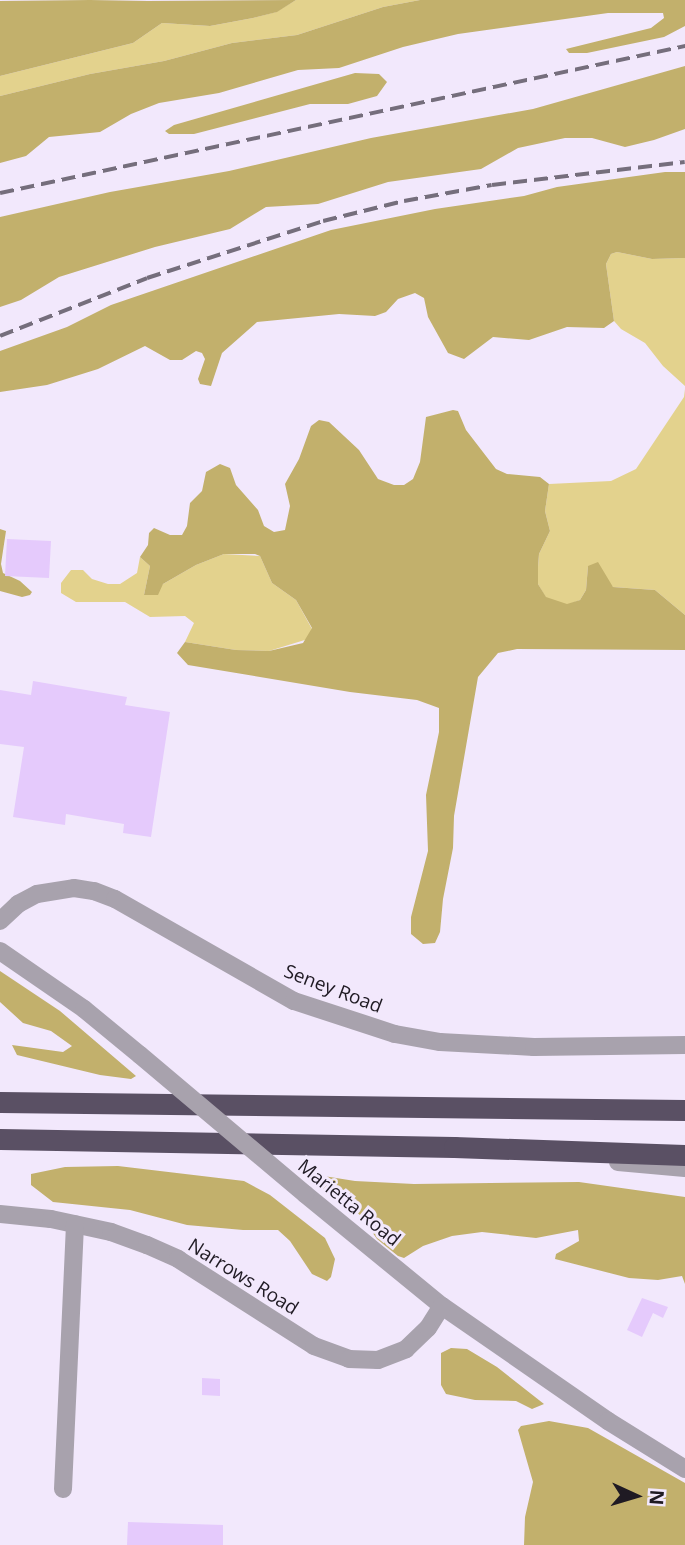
<!DOCTYPE html>
<html>
<head>
<meta charset="utf-8">
<style>
  body { margin:0 }
  #map { position:relative; width:685px; height:1545px; overflow:hidden; background:#f2e8fc; font-family:"Open Sans",sans-serif }
  div>[style] { position:absolute }
  .green>* { inset:0; background:#e3d28d }
  .forest>* { inset:0; background:#c2b06c }
  .building>* { inset:0; background:#e5cafc }
  .minor>* { height:18px; margin:-9px; padding:0 9px; transform-origin:9px; border-radius:9px; background:#a8a2ad }
  .highway>* { height:21px; margin:-10.5px; padding:0 10.5px; transform-origin:10.5px; border-radius:10.5px; background:#5a5064 }
  .rail>* { height:3.5px; margin-top:-1.75px; transform-origin:0; background:repeating-linear-gradient(90deg,#756e7c 0 14px,transparent 0 21px) }
  .minor-bridge>* { height:18px; margin:-9px; padding:0 9px; transform-origin:9px; border-radius:9px; background:#a8a2ad }
  span { translate:-50% -50%; white-space:nowrap; text-align:center; line-height:1.15; -webkit-text-stroke:6px #f2e8fc; paint-order:stroke }
  .street-label { font-size:19px; color:#1f1a23 }
  .north { position:absolute; left:601px; top:1461px; width:70px; height:70px; -webkit-text-stroke:5px #f2e8fc; paint-order:stroke; rotate:94deg; font-size:19px; font-weight:700; line-height:28px; text-align:center; color:#1f1a23 }
  .north::after { content:''; display:block; margin:auto; width:24px; height:32px; background:#1f1a23; clip-path:polygon(50% 0,100% 100%,50% 72%,0 100%) }
</style>
</head>
<body>
<div id="map">
  <div class="green">
    <div style="clip-path:polygon(296px 0,420px 0,383px 7px,297px 35px,232px 43px,164px 61px,90px 74px,0 96px,0 76px,133px 43px,162px 23px,210px 26px,253px 18px,276px 12px)"></div>
    <div style="clip-path:polygon(617px 252px,652px 259px,685px 258px,685px 386px,663px 366px,645px 343px,621px 329px,614px 321px,606px 264px,611px 254px)"></div>
    <div style="clip-path:polygon(685px 389px,685px 615px,655px 590px,613px 587px,588px 566px,586px 590px,580px 600px,567px 605px,546px 598px,538px 584px,538px 567px,539px 554px,550px 531px,545px 511px,549px 484px,611px 481px,636px 469px,684px 397px)"></div>
    <div style="clip-path:polygon(224px 554px,260px 556px,272px 583px,296px 600px,312px 629px,308px 639px,269px 651px,236px 650px,185px 642px,194px 623px,185px 616px,150px 617px,125px 602px,76px 602px,61px 593px,61px 583px,71px 570px,83px 570px,92px 579px,108px 584px,120px 584px,137px 573px,140px 557px,150px 566px,144px 595px,196px 565px)"></div>
  </div>
  <div class="forest">
    <div style="clip-path:polygon(90px 0,148px 1px,296px 0,277px 12px,253px 18px,210px 26px,162px 23px,133px 43px,0 76px,0 1px)"></div>
    <div style="clip-path:polygon(420px 0,685px 0,685px 26px,664px 37px,587px 53px,569px 53px,566px 49px,651px 28px,664px 18px,663px 13px,608px 13px,458px 34px,403px 47px,339px 68px,298px 70px,219px 93px,159px 103px,131px 114px,100px 132px,49px 137px,26px 156px,0 163px,0 96px,90px 74px,164px 61px,232px 43px,297px 35px,383px 7px)"></div>
    <div style="clip-path:polygon(685px 66px,685px 129px,654px 140px,625px 147px,592px 138px,565px 138px,518px 148px,481px 169px,388px 182px,318px 204px,266px 207px,230px 229px,155px 247px,59px 277px,21px 300px,0 307px,0 217px,110px 192px,229px 171px,371px 138px,533px 109px)"></div>
    <div style="clip-path:polygon(355px 73px,379px 74px,387px 82px,377px 96px,348px 104px,310px 104px,194px 134px,169px 134px,165px 131px,174px 125px)"></div>
    <div style="clip-path:polygon(665px 172px,685px 172px,685px 258px,652px 259px,617px 252px,611px 254px,606px 264px,614px 321px,604px 328px,567px 327px,529px 340px,493px 337px,464px 359px,448px 353px,428px 317px,424px 298px,415px 293px,398px 299px,386px 312px,375px 316px,339px 314px,257px 322px,222px 353px,211px 386px,200px 384px,198px 379px,205px 359px,202px 353px,196px 351px,182px 360px,170px 360px,145px 346px,98px 369px,47px 385px,0 392px,0 351px,67px 327px,111px 305px,331px 230px,435px 209px,524px 196px,557px 187px)"></div>
    <div style="clip-path:polygon(453px 410px,458px 411px,466px 430px,496px 469px,507px 474px,540px 477px,549px 484px,545px 511px,550px 531px,539px 554px,538px 567px,538px 584px,546px 597px,567px 604px,580px 600px,586px 590px,588px 566px,598px 562px,613px 587px,655px 590px,685px 615px,685px 650px,517px 649px,498px 653px,478px 677px,454px 816px,453px 848px,443px 899px,440px 932px,435px 943px,423px 944px,411px 934px,411px 917px,428px 851px,426px 795px,439px 732px,439px 708px,417px 700px,350px 692px,188px 665px,177px 653px,185px 642px,236px 650px,269px 651px,303px 643px,312px 628px,296px 600px,272px 583px,260px 556px,255px 554px,224px 554px,196px 565px,163px 584px,158px 595px,144px 595px,150px 566px,140px 557px,148px 545px,149px 533px,154px 528px,170px 535px,182px 535px,187px 526px,190px 503px,202px 491px,206px 472px,220px 464px,230px 468px,236px 485px,258px 510px,264px 526px,274px 532px,285px 530px,290px 506px,285px 484px,299px 459px,311px 426px,319px 420px,329px 422px,359px 450px,378px 479px,394px 485px,404px 485px,413px 479px,420px 462px,426px 417px)"></div>
    <div style="clip-path:polygon(0 529px,6px 531px,1px 564px,3px 573px,20px 581px,32px 592px,30px 595px,22px 597px,0 591px)"></div>
    <div style="clip-path:polygon(0 971px,60px 1011px,136px 1076px,131px 1079px,100px 1075px,17px 1055px,12px 1045px,63px 1052px,72px 1046px,51px 1031px,23px 1023px,0 1002px)"></div>
    <div style="clip-path:polygon(118px 1166px,244px 1181px,270px 1195px,325px 1238px,335px 1259px,331px 1277px,327px 1281px,312px 1274px,290px 1241px,278px 1230px,243px 1230px,187px 1225px,130px 1210px,53px 1202px,31px 1185px,31px 1174px,65px 1167px)"></div>
    <div style="clip-path:polygon(311px 1174px,355px 1181px,414px 1184px,579px 1182px,685px 1197px,685px 1284px,682px 1276px,658px 1280px,629px 1278px,555px 1259px,556px 1254px,579px 1241px,578px 1230px,536px 1238px,482px 1232px,452px 1236px,423px 1246px,404px 1258px,398px 1256px,377px 1239px,360px 1215px,320px 1187px)"></div>
    <div style="clip-path:polygon(451px 1348px,467px 1349px,497px 1367px,544px 1404px,532px 1409px,516px 1401px,475px 1400px,446px 1394px,441px 1385px,441px 1353px)"></div>
    <div style="clip-path:polygon(549px 1421px,588px 1428px,685px 1483px,685px 1545px,524px 1545px,525px 1517px,533px 1482px,518px 1430px,521px 1426px)"></div>
  </div>
  <div class="building">
    <div style="clip-path:polygon(7px 539px,51px 541px,49px 578px,5px 576px)"></div>
    <div style="clip-path:polygon(33px 681px,127px 697px,125px 705px,170px 712px,151px 837px,123px 833px,124px 824px,66px 814px,65px 825px,13px 817px,24px 747px,0 744px,0 690px,31px 695px)"></div>
    <div style="clip-path:polygon(642px 1298px,668px 1307px,663px 1318px,653px 1313px,642px 1337px,627px 1330px)"></div>
    <div style="clip-path:polygon(202px 1378px,220px 1379px,220px 1396px,202px 1395px)"></div>
    <div style="clip-path:polygon(128px 1522px,223px 1525px,223px 1545px,127px 1545px)"></div>
  </div>
  <div class="minor">
    <div style="left:0;top:921px;width:25px;rotate:-43deg"></div>
    <div style="left:18px;top:904px;width:21px;rotate:-28deg"></div>
    <div style="left:37px;top:894px;width:37px;rotate:-9deg"></div>
    <div style="left:74px;top:888px;width:20px;rotate:9deg"></div>
    <div style="left:94px;top:891px;width:22px;rotate:21deg"></div>
    <div style="left:115px;top:899px;width:206px;rotate:29.7deg"></div>
    <div style="left:294px;top:1001px;width:106px;rotate:18.1deg"></div>
    <div style="left:395px;top:1034px;width:46px;rotate:10.1deg"></div>
    <div style="left:440px;top:1042px;width:94px;rotate:3deg"></div>
    <div style="left:534px;top:1047px;width:151px;rotate:-0.8deg"></div>
    <div style="left:0;top:951px;width:102px;rotate:34.6deg"></div>
    <div style="left:84px;top:1009px;width:72px;rotate:39.4deg"></div>
    <div style="left:618px;top:1162px;width:67px;rotate:5.1deg"></div>
    <div style="left:305px;top:1194px;width:177px;rotate:39.3deg"></div>
    <div style="left:442px;top:1306px;width:202px;rotate:34.7deg"></div>
    <div style="left:608px;top:1421px;width:91px;rotate:31.9deg"></div>
    <div style="left:0;top:1214px;width:51px;rotate:5.6deg"></div>
    <div style="left:51px;top:1219px;width:61px;rotate:12.2deg"></div>
    <div style="left:111px;top:1232px;width:38px;rotate:20deg"></div>
    <div style="left:147px;top:1245px;width:34px;rotate:24deg"></div>
    <div style="left:178px;top:1259px;width:161px;rotate:32.6deg"></div>
    <div style="left:314px;top:1346px;width:37px;rotate:20deg"></div>
    <div style="left:349px;top:1359px;width:29px;rotate:2deg"></div>
    <div style="left:378px;top:1360px;width:30px;rotate:-21deg"></div>
    <div style="left:406px;top:1349px;width:30px;rotate:-44deg"></div>
    <div style="left:428px;top:1328px;width:26px;rotate:-58deg"></div>
    <div style="left:63px;top:1489px;width:265px;rotate:-87.4deg"></div>
  </div>
  <div class="highway">
    <div style="left:0;top:1102px;width:685px;rotate:0.67deg"></div>
    <div style="left:0;top:1139px;width:454px;rotate:1deg"></div>
    <div style="left:454px;top:1147px;width:231px;rotate:2deg"></div>
  </div>
  <div class="rail">
    <div style="left:0;top:193px;width:701px;rotate:-12.11deg"></div>
    <div style="left:0;top:336px;width:158px;rotate:-21.5deg"></div>
    <div style="left:147px;top:278px;width:185px;rotate:-17.9deg"></div>
    <div style="left:323px;top:221px;width:83px;rotate:-13.9deg"></div>
    <div style="left:404px;top:201px;width:89px;rotate:-10.3deg"></div>
    <div style="left:492px;top:185px;width:194px;rotate:-6.8deg"></div>
  </div>
  <div class="minor-bridge">
    <div style="left:140px;top:1055px;width:216px;rotate:40.1deg"></div>
  </div>
  <div class="street-label">
    <span style="left:333px;top:989px;rotate:21deg">Seney Road</span>
    <span style="left:349px;top:1203px;rotate:39deg">Marietta Road</span>
    <span style="left:243px;top:1277px;rotate:32deg">Narrows Road</span>
  </div>
  <div class="north">N</div>
</div>
</body>
</html>
